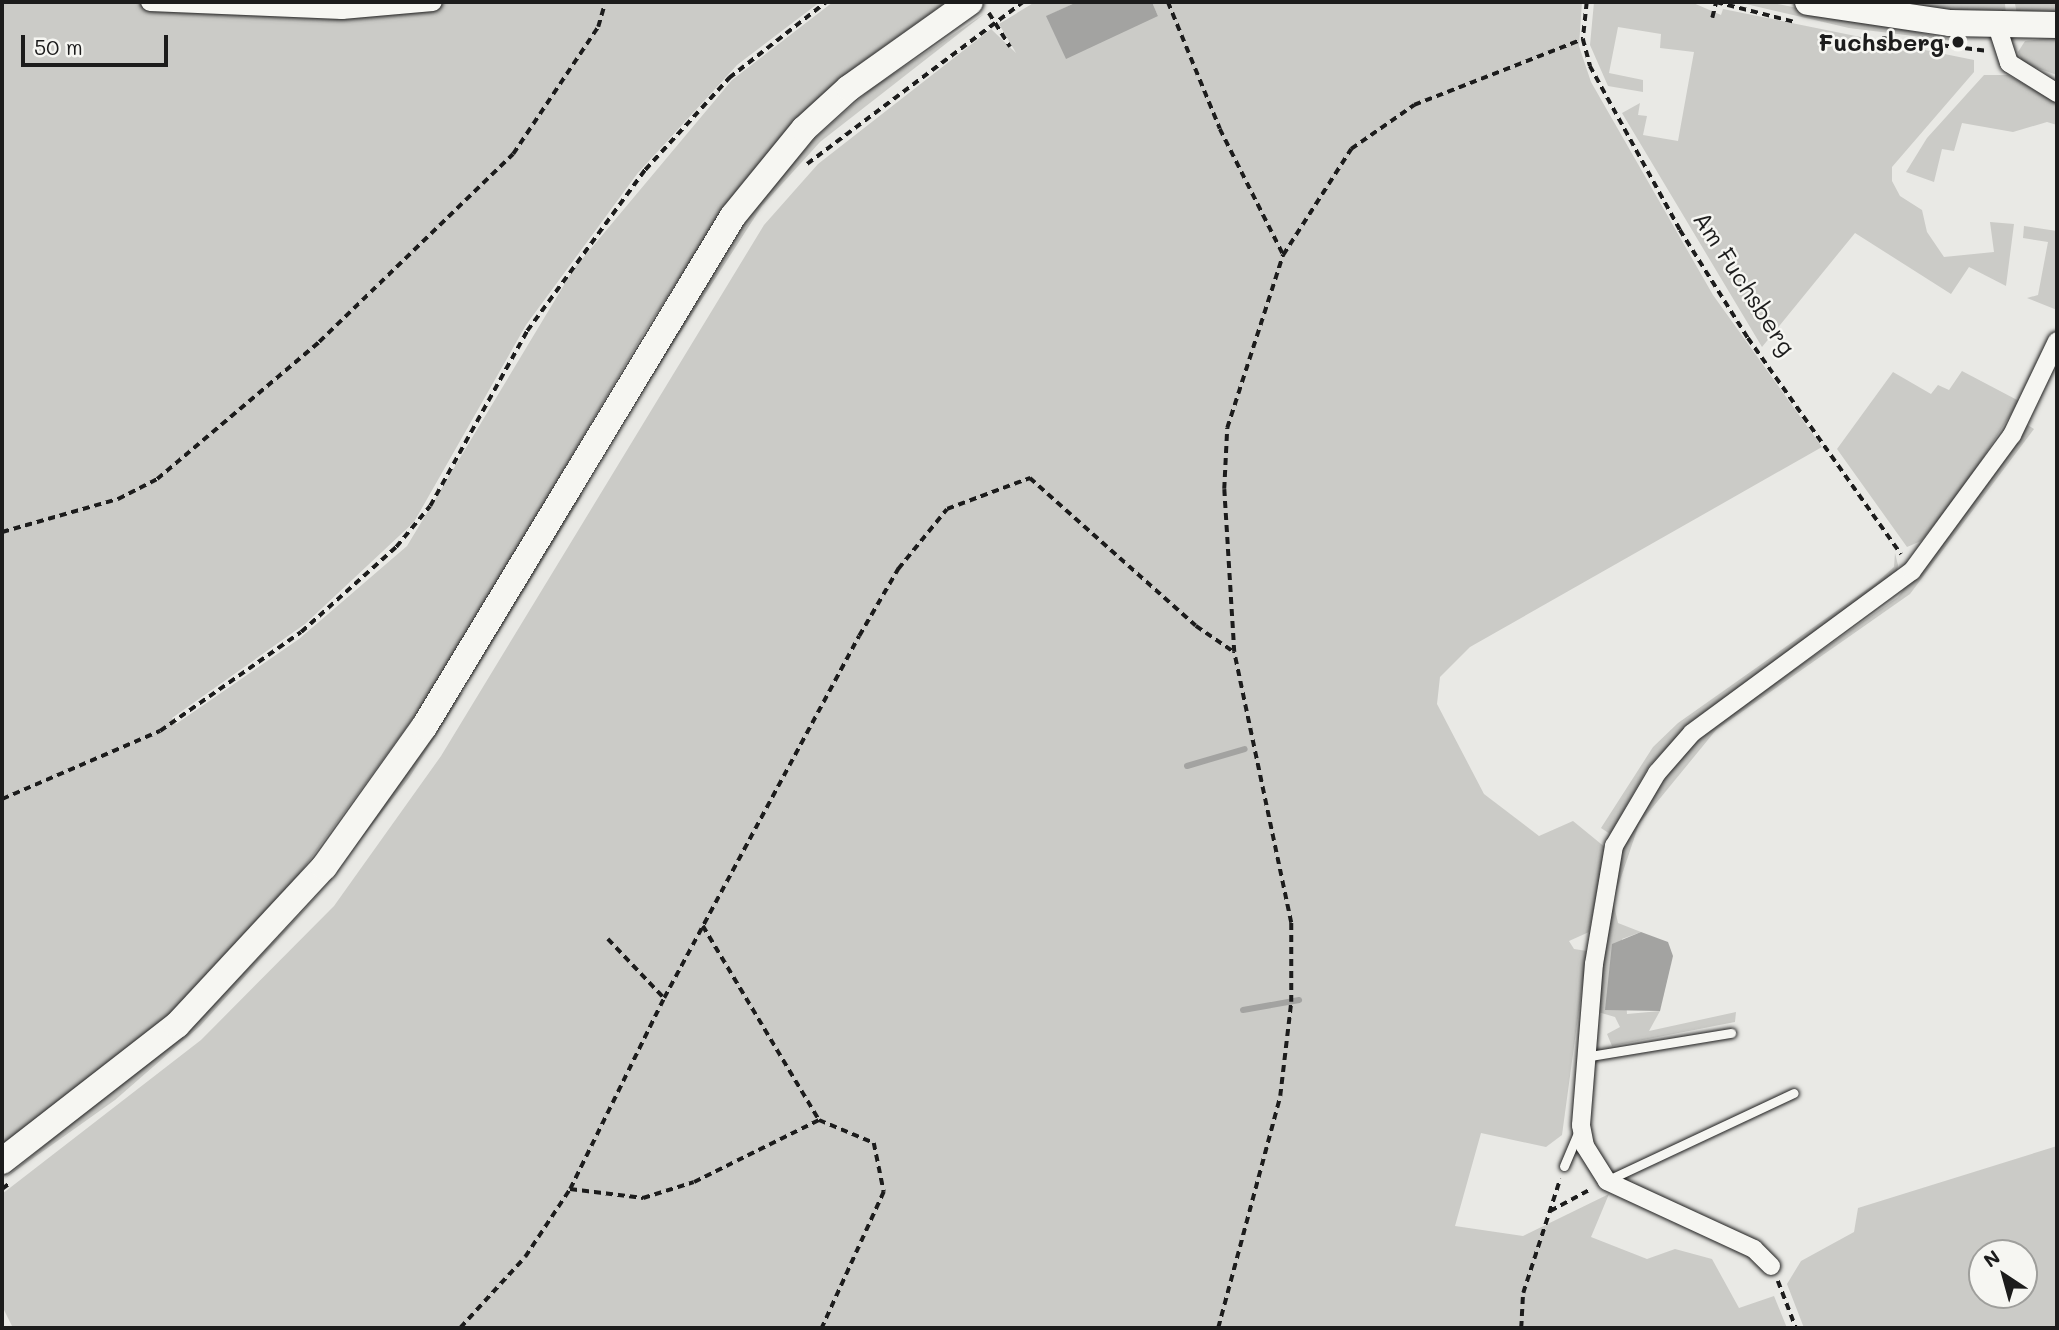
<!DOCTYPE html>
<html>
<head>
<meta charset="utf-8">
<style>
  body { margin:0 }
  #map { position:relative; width:2059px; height:1330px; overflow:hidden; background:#e9e9e5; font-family:Mali,sans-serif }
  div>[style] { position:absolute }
  .green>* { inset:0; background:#cbcbc7 }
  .water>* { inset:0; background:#a3a3a1 }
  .stream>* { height:6px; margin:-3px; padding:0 3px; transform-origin:3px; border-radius:3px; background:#a3a3a1 }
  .path>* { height:3.5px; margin-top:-1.75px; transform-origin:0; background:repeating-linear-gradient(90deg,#1c1c1c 0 7px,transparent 0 12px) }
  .roads { filter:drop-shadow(0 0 2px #1c1c1c) drop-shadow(0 0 2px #1c1c1c) }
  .service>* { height:9px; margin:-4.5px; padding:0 4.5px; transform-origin:4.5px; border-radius:4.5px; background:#f6f6f2 }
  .minor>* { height:18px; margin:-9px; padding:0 9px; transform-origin:9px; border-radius:9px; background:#f6f6f2 }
  .secondary>* { height:26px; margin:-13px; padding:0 13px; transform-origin:13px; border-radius:13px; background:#f6f6f2 }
  .dots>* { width:19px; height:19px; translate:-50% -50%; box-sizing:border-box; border:4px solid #f6f6f2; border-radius:50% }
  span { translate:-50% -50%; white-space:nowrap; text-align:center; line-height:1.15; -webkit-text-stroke:5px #f6f6f2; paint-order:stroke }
  .poi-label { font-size:24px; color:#1c1c1c; font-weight:700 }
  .right { translate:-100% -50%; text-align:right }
  .street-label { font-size:24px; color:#1c1c1c }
  .frame { position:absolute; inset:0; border:4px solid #1c1c1c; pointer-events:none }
  .north { position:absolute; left:1968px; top:1239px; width:70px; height:70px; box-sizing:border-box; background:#f6f6f2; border:2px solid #9f9f9c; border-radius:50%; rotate:324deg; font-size:19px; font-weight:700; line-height:28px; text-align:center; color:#1c1c1c }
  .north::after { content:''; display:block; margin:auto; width:24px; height:32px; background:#1c1c1c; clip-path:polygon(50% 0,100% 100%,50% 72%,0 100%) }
  .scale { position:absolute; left:21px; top:35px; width:147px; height:32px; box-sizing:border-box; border:4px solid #1c1c1c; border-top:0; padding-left:9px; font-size:21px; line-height:24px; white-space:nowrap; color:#1c1c1c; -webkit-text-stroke:5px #f6f6f2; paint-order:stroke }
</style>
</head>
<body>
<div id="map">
  <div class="green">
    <div style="clip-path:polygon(2px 2px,820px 2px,737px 65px,637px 174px,526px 325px,414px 522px,305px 624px,172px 718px,176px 724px,299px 639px,407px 546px,573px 270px,732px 80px,833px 2px,946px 2px,855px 67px,790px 127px,739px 187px,645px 331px,438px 684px,284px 895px,174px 1013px,2px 1149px)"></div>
    <div style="clip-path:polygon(1035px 2px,1077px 2px,1047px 16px,1158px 16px,1152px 2px,1582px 2px,1579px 46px,1591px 82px,1713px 295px,1822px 447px,1470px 647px,1440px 677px,1437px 704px,1484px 794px,1539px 836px,1573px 821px,1606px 848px,1589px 932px,1569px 941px,1574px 949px,1587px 951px,1562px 1135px,1546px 1147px,1481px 1133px,1455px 1226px,1523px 1236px,1609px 1194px,1591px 1237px,1647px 1259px,1675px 1249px,1712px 1259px,1739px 1308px,1774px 1296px,1787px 1328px,13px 1328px,2px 1306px,2px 1194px,201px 1040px,334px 906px,441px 756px,764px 225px,818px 164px,991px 29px,1016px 53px,999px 24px)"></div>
    <div style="clip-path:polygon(1594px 2px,1691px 2px,1721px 15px,1723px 9px,1974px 60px,1974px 72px,1892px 167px,1892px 181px,1900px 196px,1922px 210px,1927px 232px,1944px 257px,1994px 252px,1990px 222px,2014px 224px,2006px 286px,1969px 267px,1951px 294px,1855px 233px,1762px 347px,1622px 113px,1640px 103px,1638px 115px,1647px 116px,1643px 135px,1678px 141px,1694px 52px,1660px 48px,1661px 34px,1618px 27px,1609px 73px,1643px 80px,1643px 92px,1608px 86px,1590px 45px)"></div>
    <div style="clip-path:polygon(1737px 2px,1768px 2px,1970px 43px,1849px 28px)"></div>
    <div style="clip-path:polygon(1885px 2px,2057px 2px,2057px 12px,2017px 14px,2015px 4px,2005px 4px,2006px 14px,1976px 13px)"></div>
    <div style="clip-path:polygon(984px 14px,820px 142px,762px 206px,585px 481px,757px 203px,815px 138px,872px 88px)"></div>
    <div style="clip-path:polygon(2057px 37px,2057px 75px,2023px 63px,2018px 52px,2025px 41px)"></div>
    <div style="clip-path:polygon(1984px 75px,2008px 75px,2057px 103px,2057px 125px,2047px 122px,2013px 132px,1962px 123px,1954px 151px,1942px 149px,1934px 182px,1906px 172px,1927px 138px)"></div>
    <div style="clip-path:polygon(2024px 226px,2057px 231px,2057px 310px,2027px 298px,2038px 295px,2048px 242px,2023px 238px)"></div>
    <div style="clip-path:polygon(1962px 371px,2019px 401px,1964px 488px,1921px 541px,1907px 547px,1837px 449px,1893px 372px,1931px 394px,1938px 385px,1949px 390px)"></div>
    <div style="clip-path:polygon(2026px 424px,2034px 429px,1910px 594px,1716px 730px,1639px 824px,1613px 901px,1618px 923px,1641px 932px,1622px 939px,1627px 1014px,1660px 1011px,1649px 1031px,1736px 1012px,1735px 1022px,1612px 1046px,1607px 1034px,1620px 1027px,1615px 1017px,1598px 1012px,1599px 957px,1620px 850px,1654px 794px,1691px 742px,1898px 597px)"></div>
    <div style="clip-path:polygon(581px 492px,582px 496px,471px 678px,469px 674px)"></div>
    <div style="clip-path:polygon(1895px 553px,1898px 565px,1897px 573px,1692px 721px,1649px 766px,1610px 834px,1601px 828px,1653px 747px,1678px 723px,1876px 583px,1894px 567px)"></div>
    <div style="clip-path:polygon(463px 693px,409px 778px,336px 871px,459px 694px)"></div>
    <div style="clip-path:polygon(330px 883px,200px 1026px,115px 1100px,4px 1179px,211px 1007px)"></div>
    <div style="clip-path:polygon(evenodd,2057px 1146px,2057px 1328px,1804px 1328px,1787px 1284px,1801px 1261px,1854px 1232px,1858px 1208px,2057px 1146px,1982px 1253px,2024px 1253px,2024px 1295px,1982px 1295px,1982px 1253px)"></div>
  </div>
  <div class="water">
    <div style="clip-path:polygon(1077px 2px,1152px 2px,1158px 16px,1066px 59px,1046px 16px)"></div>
    <div style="clip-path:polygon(1641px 932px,1668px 942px,1673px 956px,1660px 1011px,1605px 1010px,1612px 944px)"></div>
  </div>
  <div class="stream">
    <div style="left:1187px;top:766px;width:60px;rotate:-16.3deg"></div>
    <div style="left:1243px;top:1010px;width:57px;rotate:-10.1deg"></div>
  </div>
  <div class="path">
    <div style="left:1168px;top:2px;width:137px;rotate:67.7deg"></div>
    <div style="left:1220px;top:129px;width:140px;rotate:63.3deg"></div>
    <div style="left:1587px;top:2px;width:37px;rotate:96deg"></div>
    <div style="left:1583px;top:39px;width:28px;rotate:75deg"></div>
    <div style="left:1590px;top:66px;width:187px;rotate:61.2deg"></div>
    <div style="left:1680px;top:230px;width:128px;rotate:57.8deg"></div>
    <div style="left:1748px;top:338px;width:265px;rotate:54.7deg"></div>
    <div style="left:1716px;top:2px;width:81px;rotate:14.2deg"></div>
    <div style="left:989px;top:13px;width:40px;rotate:58deg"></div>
    <div style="left:1712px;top:18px;width:16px;rotate:-76deg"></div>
    <div style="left:1882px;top:38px;width:107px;rotate:7deg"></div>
    <div style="left:807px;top:164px;width:270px;rotate:-36.9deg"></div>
    <div style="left:2px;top:532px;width:121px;rotate:-15.9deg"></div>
    <div style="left:118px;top:499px;width:44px;rotate:-27.1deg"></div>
    <div style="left:157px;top:479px;width:212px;rotate:-40.2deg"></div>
    <div style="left:319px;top:342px;width:270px;rotate:-44.1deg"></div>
    <div style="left:513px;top:154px;width:153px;rotate:-56.2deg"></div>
    <div style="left:598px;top:27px;width:26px;rotate:-74deg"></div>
    <div style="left:2px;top:799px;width:172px;rotate:-23.3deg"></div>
    <div style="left:160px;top:731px;width:172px;rotate:-35.1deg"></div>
    <div style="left:301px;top:632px;width:127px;rotate:-41.8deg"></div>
    <div style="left:396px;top:547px;width:53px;rotate:-50.3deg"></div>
    <div style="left:430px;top:506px;width:200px;rotate:-61deg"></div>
    <div style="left:527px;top:331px;width:200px;rotate:-53.8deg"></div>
    <div style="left:645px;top:170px;width:125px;rotate:-47.6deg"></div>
    <div style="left:729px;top:78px;width:123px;rotate:-38.1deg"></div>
    <div style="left:703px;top:926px;width:226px;rotate:59.1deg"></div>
    <div style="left:608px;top:939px;width:81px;rotate:46.5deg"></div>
    <div style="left:2px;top:1189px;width:10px;rotate:-37deg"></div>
    <div style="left:570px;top:1189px;width:74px;rotate:7deg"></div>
    <div style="left:643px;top:1198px;width:53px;rotate:-17.4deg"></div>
    <div style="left:694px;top:1182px;width:140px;rotate:-26.4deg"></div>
    <div style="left:819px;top:1120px;width:60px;rotate:22.7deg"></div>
    <div style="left:874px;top:1143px;width:50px;rotate:78.5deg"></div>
    <div style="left:884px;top:1192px;width:149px;rotate:114.5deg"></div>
    <div style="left:1550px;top:1211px;width:47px;rotate:-28.2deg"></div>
    <div style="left:1778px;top:1281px;width:50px;rotate:69deg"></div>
    <div style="left:460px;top:1328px;width:96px;rotate:-47.5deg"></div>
    <div style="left:525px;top:1257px;width:82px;rotate:-56.5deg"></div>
    <div style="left:570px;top:1189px;width:213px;rotate:-63.8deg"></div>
    <div style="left:664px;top:998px;width:411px;rotate:-61.7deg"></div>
    <div style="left:859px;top:636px;width:78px;rotate:-59.8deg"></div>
    <div style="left:898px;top:569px;width:77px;rotate:-50.8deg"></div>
    <div style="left:947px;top:509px;width:89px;rotate:-20.5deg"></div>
    <div style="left:1030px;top:478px;width:222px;rotate:41.7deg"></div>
    <div style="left:1196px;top:626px;width:46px;rotate:34.4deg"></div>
    <div style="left:1218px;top:1328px;width:240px;rotate:-75deg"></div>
    <div style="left:1280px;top:1096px;width:95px;rotate:-83.3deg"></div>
    <div style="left:1291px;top:1002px;width:79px;rotate:-90deg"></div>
    <div style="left:1291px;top:923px;width:277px;rotate:-101.9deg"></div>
    <div style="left:1234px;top:652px;width:163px;rotate:-93.5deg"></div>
    <div style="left:1224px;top:489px;width:61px;rotate:-87.2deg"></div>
    <div style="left:1227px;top:428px;width:182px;rotate:-72.1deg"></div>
    <div style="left:1283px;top:255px;width:126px;rotate:-57.3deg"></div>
    <div style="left:1351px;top:149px;width:77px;rotate:-34.9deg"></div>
    <div style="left:1414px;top:105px;width:181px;rotate:-21.3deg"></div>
    <div style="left:1521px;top:1328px;width:35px;rotate:-87deg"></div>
    <div style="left:1523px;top:1293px;width:120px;rotate:-72deg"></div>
  </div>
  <div class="roads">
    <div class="service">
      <div style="left:1590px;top:1056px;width:143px;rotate:-9.3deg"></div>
      <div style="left:1564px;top:1166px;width:39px;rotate:-67deg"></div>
      <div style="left:1608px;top:1180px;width:205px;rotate:-25.1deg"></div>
    </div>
    <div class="minor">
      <div style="left:150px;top:2px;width:192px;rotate:2.4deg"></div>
      <div style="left:342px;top:10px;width:91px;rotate:-5deg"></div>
      <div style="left:1997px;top:26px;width:39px;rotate:72deg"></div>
      <div style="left:2009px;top:63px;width:57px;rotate:32deg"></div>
      <div style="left:1771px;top:1266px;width:24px;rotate:-135deg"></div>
      <div style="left:1754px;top:1249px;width:162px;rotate:-155.2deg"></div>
      <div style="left:1607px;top:1181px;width:41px;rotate:-122.2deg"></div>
      <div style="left:1585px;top:1146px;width:21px;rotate:-101deg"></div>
      <div style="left:1581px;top:1125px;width:162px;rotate:-85.4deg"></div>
      <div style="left:1594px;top:964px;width:120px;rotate:-80.4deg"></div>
      <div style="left:1614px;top:846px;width:85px;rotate:-59.5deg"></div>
      <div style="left:1657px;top:773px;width:53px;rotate:-48.8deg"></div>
      <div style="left:1692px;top:733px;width:273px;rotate:-36.4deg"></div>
      <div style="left:1912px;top:571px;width:169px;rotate:-53.7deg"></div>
      <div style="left:2012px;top:435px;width:104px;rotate:-64.4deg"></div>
    </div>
    <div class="secondary">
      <div style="left:1808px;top:2px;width:144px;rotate:8.4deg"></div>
      <div style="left:1950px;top:23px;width:107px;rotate:1.1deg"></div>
      <div style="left:2px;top:1161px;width:222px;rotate:-37.9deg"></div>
      <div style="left:177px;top:1025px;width:216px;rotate:-47.1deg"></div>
      <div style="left:324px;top:867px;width:172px;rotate:-54.5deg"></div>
      <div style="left:424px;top:727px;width:597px;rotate:-58.84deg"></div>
      <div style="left:733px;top:216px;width:112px;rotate:-50.8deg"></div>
      <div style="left:804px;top:129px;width:61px;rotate:-42.3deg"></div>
      <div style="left:849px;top:88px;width:148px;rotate:-35.4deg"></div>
    </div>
  </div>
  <div class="dots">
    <div style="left:1958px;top:42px;background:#1c1c1c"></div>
  </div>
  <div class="poi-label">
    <span class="right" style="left:1944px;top:42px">Fuchsberg</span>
  </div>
  <div class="street-label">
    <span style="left:1745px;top:283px;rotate:57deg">Am Fuchsberg</span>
  </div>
  <div class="frame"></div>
  <div class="north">N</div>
  <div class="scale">50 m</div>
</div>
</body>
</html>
